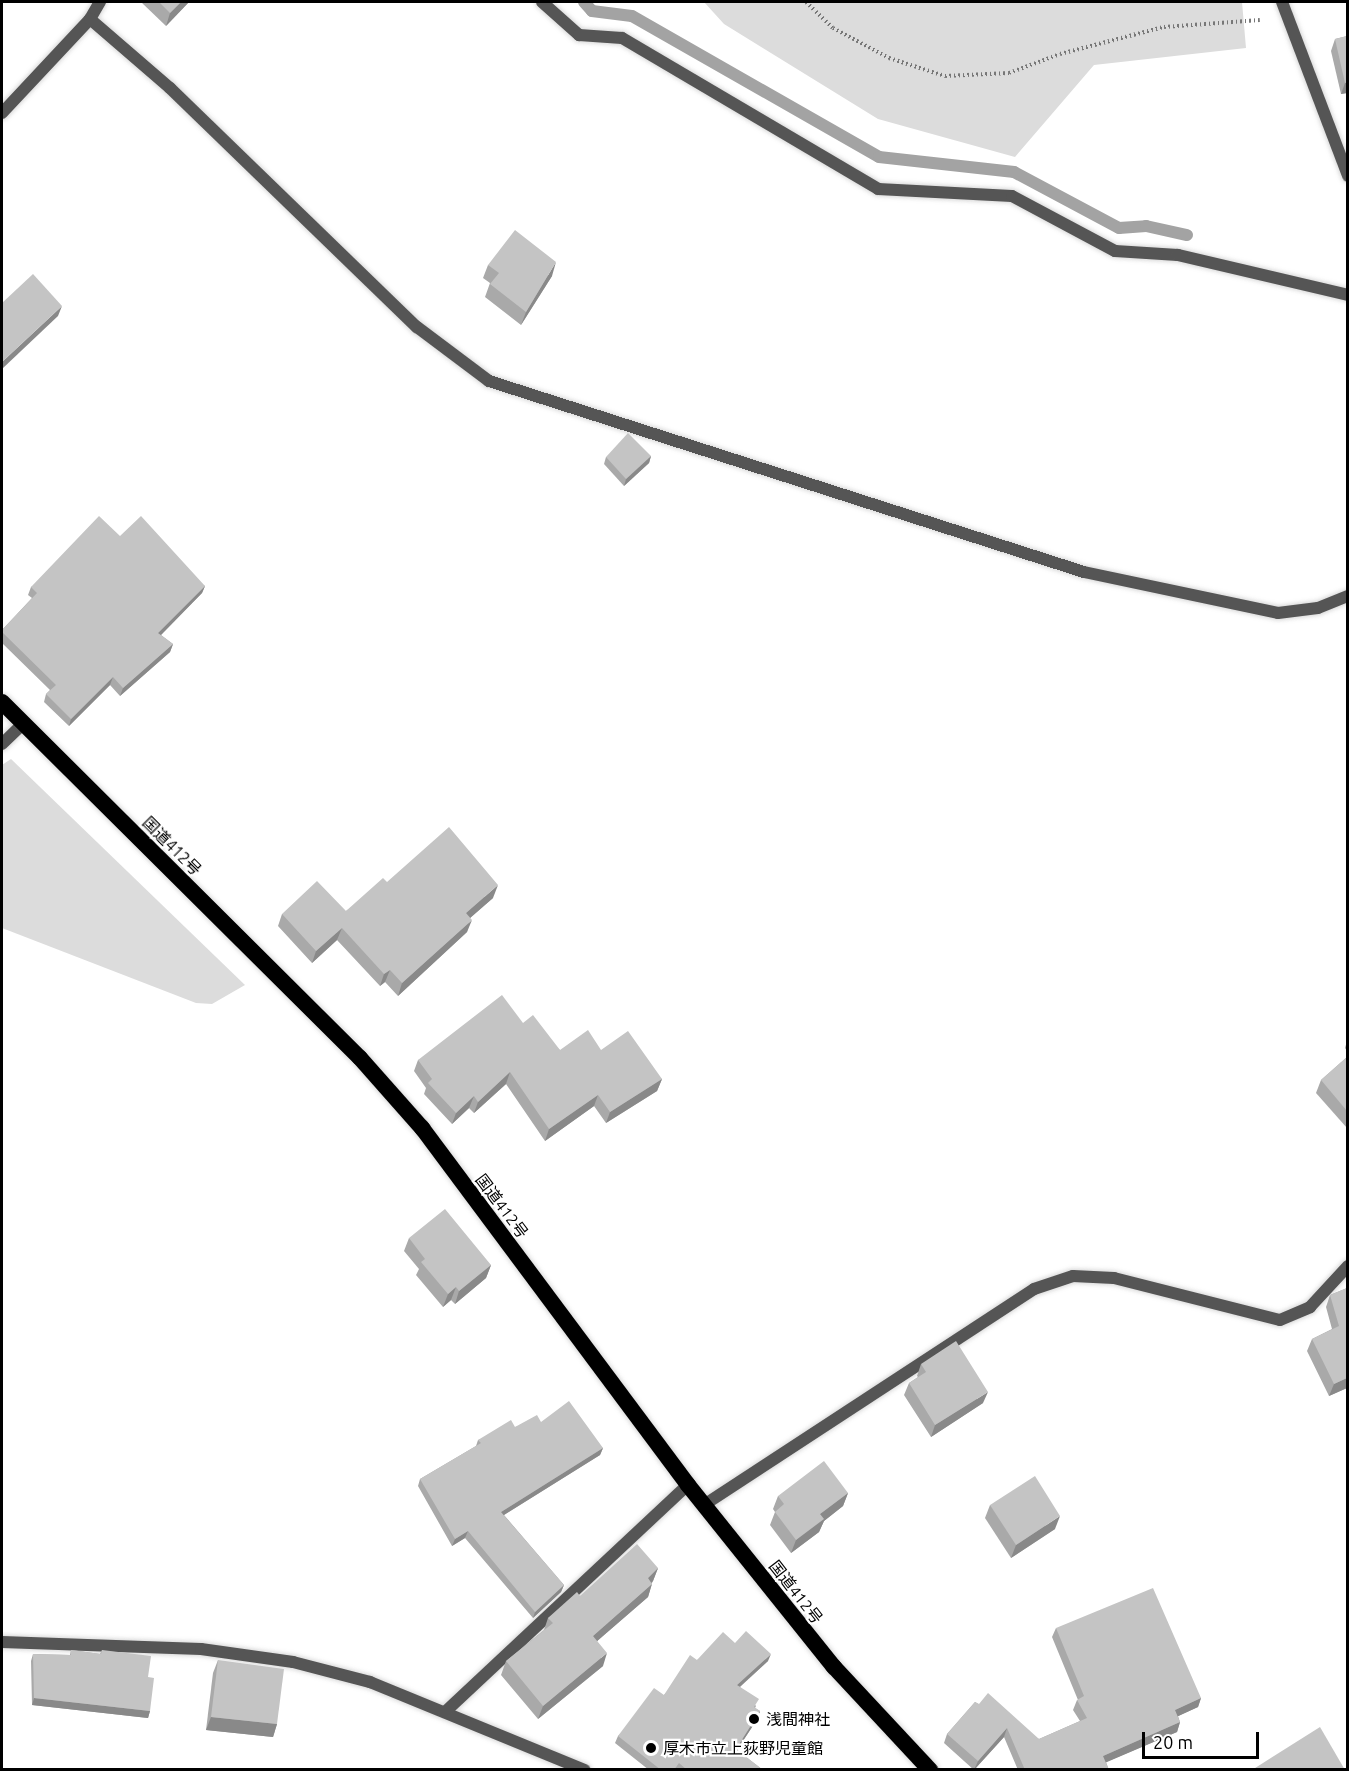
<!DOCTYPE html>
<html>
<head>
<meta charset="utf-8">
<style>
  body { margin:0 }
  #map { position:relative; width:1349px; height:1771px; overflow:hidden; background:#fff; font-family:Ubuntu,"Noto Sans JP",sans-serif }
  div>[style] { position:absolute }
  .green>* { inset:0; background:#dcdcdc }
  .stream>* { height:12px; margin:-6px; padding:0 6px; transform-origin:6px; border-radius:6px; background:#a3a3a3 }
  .path>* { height:4px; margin-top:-2px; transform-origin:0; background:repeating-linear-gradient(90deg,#777 0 1.5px,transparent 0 4.5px) }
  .roads { filter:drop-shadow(0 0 2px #dbdbdb) drop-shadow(0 0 2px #dbdbdb) }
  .minor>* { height:12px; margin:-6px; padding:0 6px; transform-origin:6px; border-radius:6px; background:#555 }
  .trunk>* { height:16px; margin:-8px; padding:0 8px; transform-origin:8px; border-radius:8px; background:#000 }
  .wall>* { inset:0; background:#a9a9a9 }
  .shaded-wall>* { inset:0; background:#898989 }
  .building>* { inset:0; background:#c4c4c4 }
  .dots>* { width:16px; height:16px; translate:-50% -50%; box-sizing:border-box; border:3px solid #fff; border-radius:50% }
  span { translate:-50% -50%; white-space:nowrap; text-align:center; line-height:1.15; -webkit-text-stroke:4.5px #fff; paint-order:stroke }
  .street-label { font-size:16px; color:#000 }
  .poi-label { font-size:16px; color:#000 }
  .left { translate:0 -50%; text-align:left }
  .frame { position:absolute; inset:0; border:3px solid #000; pointer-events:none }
  .scale { position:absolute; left:1142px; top:1732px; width:117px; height:27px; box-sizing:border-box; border:3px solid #000; border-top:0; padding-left:8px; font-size:18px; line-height:21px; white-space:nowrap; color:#000; -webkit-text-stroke:4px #fff; paint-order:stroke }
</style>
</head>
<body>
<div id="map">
  <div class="green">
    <div style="clip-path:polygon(704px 2px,1242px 2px,1246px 48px,1094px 65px,1015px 157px,878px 119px,724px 24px)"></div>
    <div style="clip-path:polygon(11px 759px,245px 985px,212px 1004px,196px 1003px,2px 928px,2px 765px)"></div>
  </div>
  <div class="stream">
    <div style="left:584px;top:2px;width:12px;rotate:48deg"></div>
    <div style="left:592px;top:11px;width:40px;rotate:7.1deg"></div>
    <div style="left:632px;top:16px;width:284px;rotate:29.7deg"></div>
    <div style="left:879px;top:157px;width:136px;rotate:6.3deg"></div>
    <div style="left:1014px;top:172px;width:119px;rotate:28.1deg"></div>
    <div style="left:1119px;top:228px;width:27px;rotate:-4deg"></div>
    <div style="left:1146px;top:226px;width:42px;rotate:12.4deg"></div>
  </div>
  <div class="path">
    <div style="left:806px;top:2px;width:37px;rotate:44deg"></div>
    <div style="left:833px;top:28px;width:64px;rotate:28.2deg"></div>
    <div style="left:889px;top:58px;width:59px;rotate:17.8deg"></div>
    <div style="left:945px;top:76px;width:64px;rotate:-2.7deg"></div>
    <div style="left:1009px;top:73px;width:54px;rotate:-20.4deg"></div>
    <div style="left:1060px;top:54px;width:107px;rotate:-14.6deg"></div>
    <div style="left:1164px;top:27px;width:96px;rotate:-4.2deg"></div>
  </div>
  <div class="roads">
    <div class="minor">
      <div style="left:542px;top:2px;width:50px;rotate:41.7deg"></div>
      <div style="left:579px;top:35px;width:43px;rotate:4deg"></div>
      <div style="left:622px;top:38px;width:297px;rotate:30.5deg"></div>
      <div style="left:878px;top:189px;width:134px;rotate:3deg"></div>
      <div style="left:1012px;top:196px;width:117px;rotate:28.1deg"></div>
      <div style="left:1115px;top:251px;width:63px;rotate:3.6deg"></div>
      <div style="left:1178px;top:255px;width:175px;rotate:13.2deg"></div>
      <div style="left:1282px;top:2px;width:186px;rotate:69.2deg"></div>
      <div style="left:90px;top:19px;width:20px;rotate:-60deg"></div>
      <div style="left:2px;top:113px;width:129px;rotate:-46.9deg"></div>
      <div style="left:90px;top:19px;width:106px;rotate:40.8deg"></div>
      <div style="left:170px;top:88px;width:344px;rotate:44.1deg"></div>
      <div style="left:417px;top:327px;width:90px;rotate:36.9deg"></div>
      <div style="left:489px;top:381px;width:625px;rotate:17.8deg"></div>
      <div style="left:1084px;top:572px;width:198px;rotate:11.9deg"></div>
      <div style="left:1278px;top:613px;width:40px;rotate:-7.1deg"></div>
      <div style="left:1318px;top:608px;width:32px;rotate:-22deg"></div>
      <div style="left:2px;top:744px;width:29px;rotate:-44deg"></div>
      <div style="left:704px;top:1505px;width:394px;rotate:-33.2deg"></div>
      <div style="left:1034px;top:1289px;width:41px;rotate:-18.4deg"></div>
      <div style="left:1073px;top:1276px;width:41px;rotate:2.8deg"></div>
      <div style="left:1114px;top:1278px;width:171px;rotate:14.2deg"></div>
      <div style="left:1280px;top:1320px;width:33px;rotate:-23deg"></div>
      <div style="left:1310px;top:1307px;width:56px;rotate:-47.2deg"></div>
      <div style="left:2px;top:1642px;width:199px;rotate:2deg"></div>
      <div style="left:201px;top:1649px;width:93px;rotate:8deg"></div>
      <div style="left:293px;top:1662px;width:80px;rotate:14.6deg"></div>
      <div style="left:370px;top:1682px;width:232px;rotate:22.3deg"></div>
      <div style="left:445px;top:1712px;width:333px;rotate:-43.1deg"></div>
    </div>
    <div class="trunk">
      <div style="left:2px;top:702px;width:505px;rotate:44.84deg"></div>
      <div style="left:360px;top:1058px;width:94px;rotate:48.5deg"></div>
      <div style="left:422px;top:1128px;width:445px;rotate:53.3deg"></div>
      <div style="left:688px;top:1485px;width:233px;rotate:51.3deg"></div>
      <div style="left:834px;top:1667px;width:141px;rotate:47deg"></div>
    </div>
  </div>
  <div class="wall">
    <div style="clip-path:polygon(141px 2px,189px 2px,166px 26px)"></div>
    <div style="clip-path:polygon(1347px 36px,1347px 93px,1341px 94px,1331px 51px,1335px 39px)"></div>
    <div style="clip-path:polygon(488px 265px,552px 276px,521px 325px,485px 297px,490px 283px,483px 278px)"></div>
    <div style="clip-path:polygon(651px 456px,649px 463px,624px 486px,604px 464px,606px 457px)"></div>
    <div style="clip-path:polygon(120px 536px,205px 586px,202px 593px,161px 635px,173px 644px,170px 652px,120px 696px,110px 685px,69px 726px,44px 702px,46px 694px,50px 690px,2px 643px,2px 630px,32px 598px,28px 595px,31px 587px)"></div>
    <div style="clip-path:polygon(387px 882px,493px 898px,470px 918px,467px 932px,398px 996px,385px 982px,380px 986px,337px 940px,312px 963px,278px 926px,282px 914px,346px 911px)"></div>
    <div style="clip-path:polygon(523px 1023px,560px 1050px,601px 1050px,662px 1079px,657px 1091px,606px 1123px,594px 1106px,545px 1141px,506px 1084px,474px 1113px,469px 1108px,452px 1124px,424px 1094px,426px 1088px,414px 1071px,418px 1060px)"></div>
    <div style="clip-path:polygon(1347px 1041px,1347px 1051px,1345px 1048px)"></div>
    <div style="clip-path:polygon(1347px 1057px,1347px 1128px,1316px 1093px,1321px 1080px)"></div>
    <div style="clip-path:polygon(409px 1238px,491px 1265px,486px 1278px,455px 1304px,451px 1300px,443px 1307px,416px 1275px,419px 1269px,404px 1251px)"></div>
    <div style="clip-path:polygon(1347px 1288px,1347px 1388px,1329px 1396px,1307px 1351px,1312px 1339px,1332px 1329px,1326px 1307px,1330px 1295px)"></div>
    <div style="clip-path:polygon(921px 1364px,983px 1403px,931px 1437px,904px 1395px,909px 1383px,918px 1377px,917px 1376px)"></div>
    <div style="clip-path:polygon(541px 1422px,603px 1448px,600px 1455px,504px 1515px,564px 1585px,561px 1592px,533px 1618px,465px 1538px,452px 1546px,418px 1486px,420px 1479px,476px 1446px,478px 1440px,515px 1427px)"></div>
    <div style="clip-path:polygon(848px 1493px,843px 1506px,824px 1521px,819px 1532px,791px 1553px,770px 1525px,775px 1512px,773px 1509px,778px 1496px)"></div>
    <div style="clip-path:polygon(990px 1505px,1055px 1529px,1011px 1558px,985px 1518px)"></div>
    <div style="clip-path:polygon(658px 1568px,653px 1581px,652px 1583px,648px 1597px,597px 1641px,603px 1666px,538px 1719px,501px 1675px,506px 1661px,544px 1630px,548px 1618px,580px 1596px)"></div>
    <div style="clip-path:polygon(1056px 1628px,1201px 1698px,1198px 1707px,1178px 1716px,1180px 1722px,1177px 1732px,1106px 1762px,1109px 1770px,1018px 1770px,1004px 1737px,974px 1770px,944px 1743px,947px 1734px,975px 1702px,1039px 1739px,1080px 1721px,1073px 1710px,1077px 1700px,1078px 1700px,1052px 1637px)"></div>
    <div style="clip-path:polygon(735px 1643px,768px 1661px,740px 1687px,756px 1706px,755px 1708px,760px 1711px,758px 1718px,737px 1750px,763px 1770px,649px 1770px,615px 1743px,618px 1736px,664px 1695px,697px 1660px)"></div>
    <div style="clip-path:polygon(71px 1650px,100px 1654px,102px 1650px,148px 1677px,150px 1711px,148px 1718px,32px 1705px,31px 1661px,33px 1654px,70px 1655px)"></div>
    <div style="clip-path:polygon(218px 1660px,277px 1724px,273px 1737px,206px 1730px,213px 1673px)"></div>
  </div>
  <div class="shaded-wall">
    <div style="clip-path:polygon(181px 2px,189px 2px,166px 26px,170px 13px)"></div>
    <div style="clip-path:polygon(1347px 82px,1347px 93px,1341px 94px,1345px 83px)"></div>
    <div style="clip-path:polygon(556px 262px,552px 276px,521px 325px,526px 312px)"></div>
    <div style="clip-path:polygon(62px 306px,58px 316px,2px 369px,2px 362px)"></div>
    <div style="clip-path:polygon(651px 456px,649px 463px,624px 486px,626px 479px)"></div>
    <div style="clip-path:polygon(205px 586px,202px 593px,156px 640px,158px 633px)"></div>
    <div style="clip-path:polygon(173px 644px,170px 652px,120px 696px,123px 688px)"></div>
    <div style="clip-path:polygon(113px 677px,110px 685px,69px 726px,71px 719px)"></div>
    <div style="clip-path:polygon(498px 885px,493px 898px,462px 925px,466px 913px)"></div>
    <div style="clip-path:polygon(472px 920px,467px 932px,398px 996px,402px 983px)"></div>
    <div style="clip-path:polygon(342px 928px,337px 940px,312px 963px,316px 951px)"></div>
    <div style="clip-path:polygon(390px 970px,385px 982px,380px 986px,384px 974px)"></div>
    <div style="clip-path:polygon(510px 1072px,506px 1084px,474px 1113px,478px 1102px)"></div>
    <div style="clip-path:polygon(662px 1079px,657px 1091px,606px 1123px,610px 1112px)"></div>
    <div style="clip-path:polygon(598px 1095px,594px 1106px,545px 1141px,549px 1129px)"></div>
    <div style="clip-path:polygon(474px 1096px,469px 1108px,452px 1124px,456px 1113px)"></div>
    <div style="clip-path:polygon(491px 1265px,486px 1278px,455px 1304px,459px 1291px)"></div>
    <div style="clip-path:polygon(456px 1287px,451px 1300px,443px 1307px,448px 1294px)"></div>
    <div style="clip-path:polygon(1347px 1378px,1347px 1388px,1329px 1396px,1334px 1384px)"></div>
    <div style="clip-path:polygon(988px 1392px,983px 1403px,931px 1437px,935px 1425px)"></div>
    <div style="clip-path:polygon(603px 1448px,600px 1455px,499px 1518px,501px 1512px)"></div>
    <div style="clip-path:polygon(848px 1493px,843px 1506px,824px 1521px,819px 1532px,791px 1553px,796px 1540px,820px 1514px)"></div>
    <div style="clip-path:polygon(1060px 1516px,1055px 1529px,1011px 1558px,1016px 1545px)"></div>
    <div style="clip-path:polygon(468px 1531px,465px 1538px,452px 1546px,455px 1539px)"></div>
    <div style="clip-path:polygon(658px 1568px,653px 1581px,643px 1591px,648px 1578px)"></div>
    <div style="clip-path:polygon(652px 1584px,648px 1597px,588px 1649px,593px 1636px)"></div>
    <div style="clip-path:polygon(564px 1585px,561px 1592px,533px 1618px,535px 1612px)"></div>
    <div style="clip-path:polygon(607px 1653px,603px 1666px,538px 1719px,543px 1706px)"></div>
    <div style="clip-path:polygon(771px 1654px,768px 1661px,734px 1692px,737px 1685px)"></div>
    <div style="clip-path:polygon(34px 1698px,150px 1711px,148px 1718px,32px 1705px)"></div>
    <div style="clip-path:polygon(1201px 1698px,1198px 1707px,1172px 1719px,1175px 1710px)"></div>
    <div style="clip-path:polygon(760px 1711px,758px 1718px,733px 1756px,736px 1749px)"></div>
    <div style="clip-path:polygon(211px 1717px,277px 1724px,273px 1737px,206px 1730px)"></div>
    <div style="clip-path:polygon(1180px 1722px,1177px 1732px,1100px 1765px,1103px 1756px)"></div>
    <div style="clip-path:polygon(1007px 1728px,1004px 1737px,974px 1770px,978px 1761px)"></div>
  </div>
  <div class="building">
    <div style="clip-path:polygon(159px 2px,181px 2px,170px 13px)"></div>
    <div style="clip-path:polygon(1347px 36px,1347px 82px,1345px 83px,1335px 39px)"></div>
    <div style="clip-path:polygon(515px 230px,556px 262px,526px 312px,490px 284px,499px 273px,488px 265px)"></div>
    <div style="clip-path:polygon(33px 274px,62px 306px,2px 362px,2px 303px)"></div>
    <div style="clip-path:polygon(628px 433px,651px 456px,626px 479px,606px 457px)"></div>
    <div style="clip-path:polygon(99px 516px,120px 536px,141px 516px,205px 586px,158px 633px,173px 644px,123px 688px,113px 677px,71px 719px,46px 694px,56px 685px,2px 632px,2px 630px,37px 593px,31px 587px)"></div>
    <div style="clip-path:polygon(449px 827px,498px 885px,466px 913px,472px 920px,402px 983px,390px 970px,384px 974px,342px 928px,316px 951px,282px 914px,317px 881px,346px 911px,383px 878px,387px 882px)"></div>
    <div style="clip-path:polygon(502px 995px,523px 1023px,533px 1015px,560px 1050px,588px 1030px,601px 1050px,628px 1031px,662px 1079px,610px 1112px,598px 1095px,549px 1129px,510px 1072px,478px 1102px,474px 1096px,456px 1113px,428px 1083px,432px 1079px,418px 1060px)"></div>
    <div style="clip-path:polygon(1347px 1057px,1347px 1111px,1321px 1080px)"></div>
    <div style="clip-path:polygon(445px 1209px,491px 1265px,459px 1291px,456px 1287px,448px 1294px,421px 1262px,425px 1259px,409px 1238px)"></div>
    <div style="clip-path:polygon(1347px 1288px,1347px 1378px,1334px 1384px,1312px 1339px,1339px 1326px,1330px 1295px)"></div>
    <div style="clip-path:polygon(956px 1341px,988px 1392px,935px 1425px,909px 1383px,926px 1372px,921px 1364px)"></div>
    <div style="clip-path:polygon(569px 1401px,603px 1448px,501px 1512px,564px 1585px,535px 1612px,468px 1531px,455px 1539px,420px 1479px,481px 1443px,478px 1440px,511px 1420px,515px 1427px,537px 1415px,541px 1422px)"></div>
    <div style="clip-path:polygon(824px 1461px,848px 1493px,820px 1514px,824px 1519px,796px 1540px,775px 1512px,784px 1504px,778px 1496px)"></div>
    <div style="clip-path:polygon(1035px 1476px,1060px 1516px,1016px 1545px,990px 1505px)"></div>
    <div style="clip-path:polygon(637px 1544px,658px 1568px,648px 1578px,652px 1584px,593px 1636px,607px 1653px,543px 1706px,506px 1661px,553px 1623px,548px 1618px,577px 1592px,580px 1596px)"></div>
    <div style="clip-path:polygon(1153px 1588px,1201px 1698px,1175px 1710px,1180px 1722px,1103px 1756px,1109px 1770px,1025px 1770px,1007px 1728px,978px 1761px,947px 1734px,975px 1702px,979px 1704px,988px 1693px,1039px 1739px,1087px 1718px,1077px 1700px,1084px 1696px,1056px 1628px)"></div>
    <div style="clip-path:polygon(746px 1631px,771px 1654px,737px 1685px,759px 1699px,754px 1707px,760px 1711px,736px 1749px,763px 1770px,687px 1770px,679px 1763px,674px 1770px,661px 1770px,618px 1736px,654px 1688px,664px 1695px,690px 1655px,697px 1660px,723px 1632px,735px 1643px)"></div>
    <div style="clip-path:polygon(71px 1650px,101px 1654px,102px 1650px,151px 1656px,148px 1677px,154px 1678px,150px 1711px,34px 1698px,33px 1654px,71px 1655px)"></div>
    <div style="clip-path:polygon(218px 1660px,284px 1669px,277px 1724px,211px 1717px)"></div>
    <div style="clip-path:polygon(1320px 1727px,1345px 1770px,1252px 1770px)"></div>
  </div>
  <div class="dots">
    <div style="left:754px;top:1719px;background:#000"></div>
    <div style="left:651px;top:1748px;background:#000"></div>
  </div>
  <div class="street-label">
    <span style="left:172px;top:846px;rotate:45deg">国道412号</span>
    <span style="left:502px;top:1206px;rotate:53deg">国道412号</span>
    <span style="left:796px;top:1592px;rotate:52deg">国道412号</span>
  </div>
  <div class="poi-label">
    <span class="left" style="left:766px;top:1719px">浅間神社</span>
    <span class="left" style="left:663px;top:1748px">厚木市立上荻野児童館</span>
  </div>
  <div class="frame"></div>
  <div class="scale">20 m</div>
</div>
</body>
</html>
